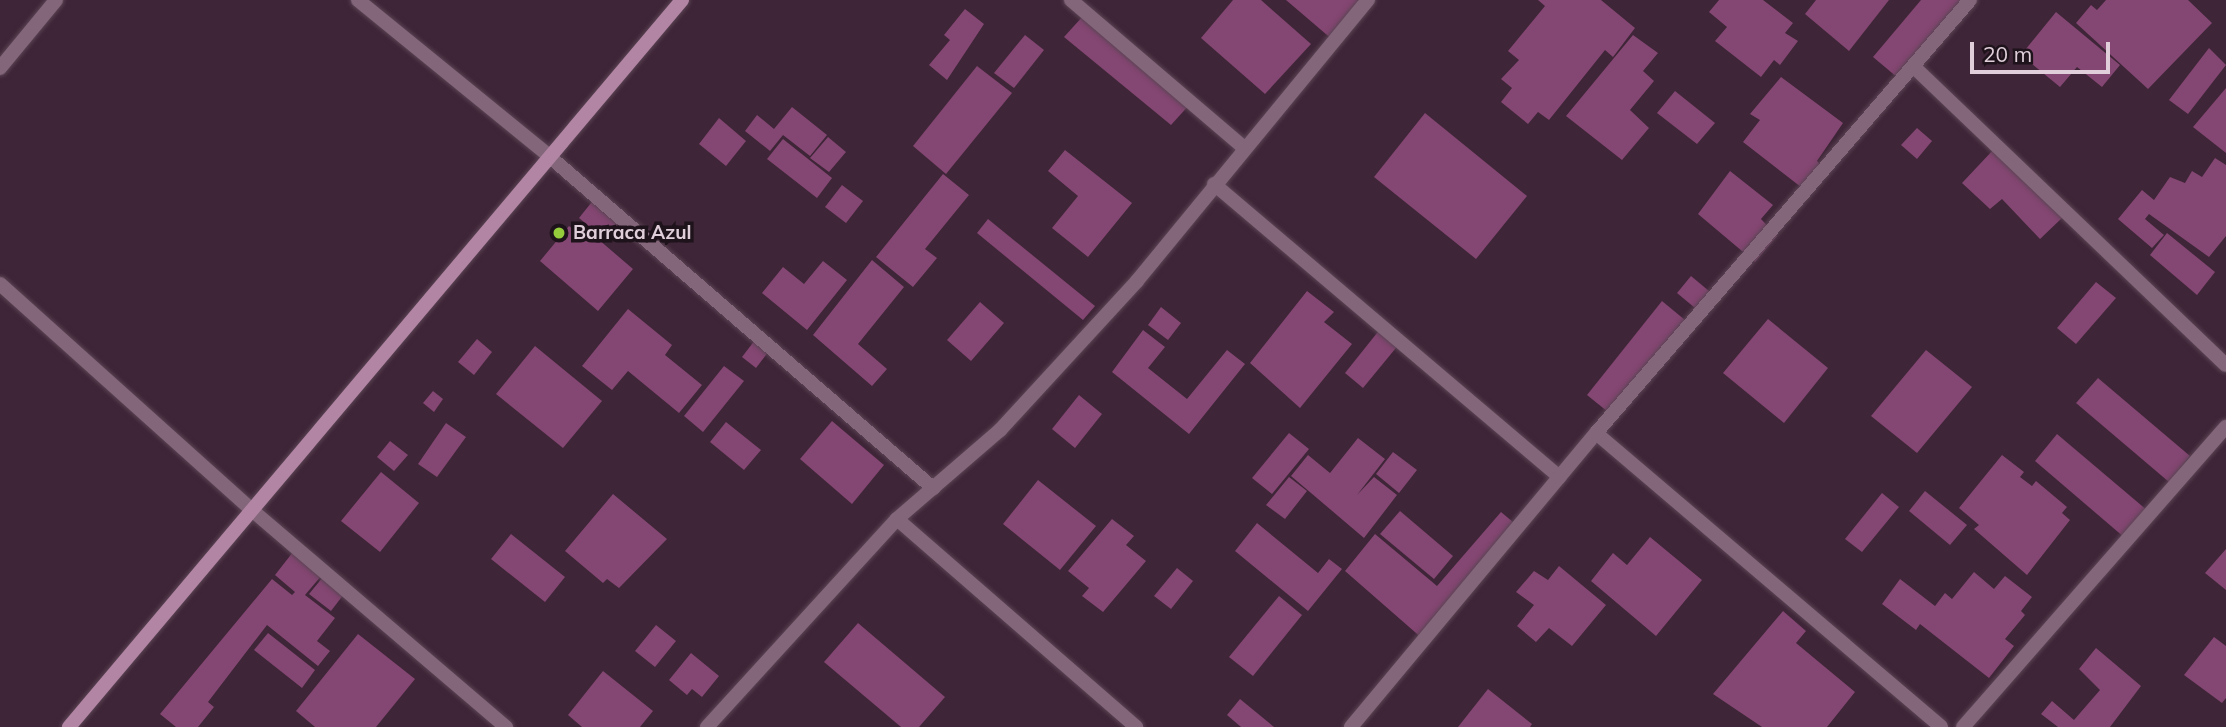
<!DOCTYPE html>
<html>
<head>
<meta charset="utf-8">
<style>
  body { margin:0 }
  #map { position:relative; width:2226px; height:727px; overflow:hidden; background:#3e2537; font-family:Mulish,sans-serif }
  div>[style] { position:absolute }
  .building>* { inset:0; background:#844672 }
  .roads { filter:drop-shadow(0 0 2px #5b4454) drop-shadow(0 0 2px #5b4454) }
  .street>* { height:14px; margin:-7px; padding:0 7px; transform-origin:7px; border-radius:7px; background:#83667a }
  .secondary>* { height:14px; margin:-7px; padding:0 7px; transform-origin:7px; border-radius:7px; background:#b285a4 }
  .dots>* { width:19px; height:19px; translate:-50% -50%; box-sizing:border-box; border:4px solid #1e131b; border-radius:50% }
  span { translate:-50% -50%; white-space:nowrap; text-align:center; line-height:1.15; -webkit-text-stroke:7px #1e131b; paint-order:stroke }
  .poi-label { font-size:19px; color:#e0cfda; font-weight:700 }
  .left { translate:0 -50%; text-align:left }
  .scale { position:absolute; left:1970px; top:42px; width:140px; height:32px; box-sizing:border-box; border:4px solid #e0cfda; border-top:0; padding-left:9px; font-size:21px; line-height:24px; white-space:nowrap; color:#e0cfda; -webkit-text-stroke:5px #1e131b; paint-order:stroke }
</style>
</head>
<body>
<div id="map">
  <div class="building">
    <div style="clip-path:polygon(1233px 0,1261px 0,1311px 44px,1265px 94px,1201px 38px)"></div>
    <div style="clip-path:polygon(1286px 0,1357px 0,1364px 6px,1334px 41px)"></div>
    <div style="clip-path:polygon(1538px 0,1601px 0,1635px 28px,1613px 57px,1605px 50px,1549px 120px,1538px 112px,1528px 124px,1501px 102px,1512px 88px,1501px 79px,1519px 60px,1508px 51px,1545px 6px)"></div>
    <div style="clip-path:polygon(1719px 0,1763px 0,1793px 23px,1785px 33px,1798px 41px,1780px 65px,1774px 60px,1761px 77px,1715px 41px,1727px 27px,1709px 12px)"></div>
    <div style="clip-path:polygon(1816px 0,1889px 0,1849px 51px,1805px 14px)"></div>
    <div style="clip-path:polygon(1921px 0,1974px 0,1904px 83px,1873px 57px)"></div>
    <div style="clip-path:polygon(2106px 0,2188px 0,2212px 23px,2148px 89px,2076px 23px,2091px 5px,2097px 10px)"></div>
    <div style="clip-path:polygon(965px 9px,984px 24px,947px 80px,929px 65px,950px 40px,944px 35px)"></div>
    <div style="clip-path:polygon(2056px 12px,2120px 65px,2102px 87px,2077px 67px,2060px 87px,2021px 55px)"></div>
    <div style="clip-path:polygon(1083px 16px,1191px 103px,1171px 125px,1064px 37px)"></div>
    <div style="clip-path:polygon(1025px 35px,1044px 50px,1014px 88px,994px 73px)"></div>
    <div style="clip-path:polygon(1633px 35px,1658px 53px,1643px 71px,1654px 81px,1630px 110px,1649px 128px,1622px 160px,1566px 116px)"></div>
    <div style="clip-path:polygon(2209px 48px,2226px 65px,2188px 114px,2169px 100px)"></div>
    <div style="clip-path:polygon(977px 66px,1012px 93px,946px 174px,913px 146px)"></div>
    <div style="clip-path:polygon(1781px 77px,1843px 123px,1817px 161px,1825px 169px,1810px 194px,1743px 142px,1760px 120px,1750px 114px)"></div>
    <div style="clip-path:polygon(2226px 88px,2226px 153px,2193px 127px)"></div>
    <div style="clip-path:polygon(1675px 91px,1715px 123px,1697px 144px,1657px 113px)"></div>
    <div style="clip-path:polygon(792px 107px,827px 135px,810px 156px,783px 135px,770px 151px,745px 131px,757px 115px,774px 129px)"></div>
    <div style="clip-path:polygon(1425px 113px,1527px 196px,1476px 259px,1374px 177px)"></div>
    <div style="clip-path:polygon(719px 118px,746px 141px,726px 166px,699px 144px)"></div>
    <div style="clip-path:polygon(1917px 128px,1932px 141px,1917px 159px,1901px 145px)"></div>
    <div style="clip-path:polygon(828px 137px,846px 152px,829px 172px,810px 158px)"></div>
    <div style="clip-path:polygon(783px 139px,832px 178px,817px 198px,767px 159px)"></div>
    <div style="clip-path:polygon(1994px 149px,2062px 218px,2040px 239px,2002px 199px,1990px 209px,1962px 183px)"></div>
    <div style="clip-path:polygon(1065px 150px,1132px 203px,1088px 257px,1052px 228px,1078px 196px,1048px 171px)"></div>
    <div style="clip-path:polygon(2215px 158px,2226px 165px,2226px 236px,2209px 257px,2149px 214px,2145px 219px,2164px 235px,2152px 248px,2118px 219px,2142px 190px,2154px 200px,2170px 177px,2185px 183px,2192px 171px,2202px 177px)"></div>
    <div style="clip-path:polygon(1730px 171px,1773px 205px,1761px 219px,1777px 236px,1755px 262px,1698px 214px)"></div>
    <div style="clip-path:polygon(943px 174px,969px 195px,925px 249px,937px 258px,913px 287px,876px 257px)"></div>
    <div style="clip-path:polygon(842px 185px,863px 201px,846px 223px,825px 207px)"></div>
    <div style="clip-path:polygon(595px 198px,622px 219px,606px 240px,579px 218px)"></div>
    <div style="clip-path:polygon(988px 219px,1095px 306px,1083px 320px,977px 233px)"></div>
    <div style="clip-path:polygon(569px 226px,586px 239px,591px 233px,633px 269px,598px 311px,540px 261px)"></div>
    <div style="clip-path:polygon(2167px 233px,2215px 272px,2197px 295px,2150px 255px)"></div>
    <div style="clip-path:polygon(872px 260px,904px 287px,858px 344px,887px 369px,872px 386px,813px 335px)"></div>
    <div style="clip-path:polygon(823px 261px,847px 280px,807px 330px,762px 293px,783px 267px,804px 284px)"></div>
    <div style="clip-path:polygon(1691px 276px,1715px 296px,1701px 313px,1677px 293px)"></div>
    <div style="clip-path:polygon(2096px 282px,2116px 298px,2076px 344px,2057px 328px)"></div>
    <div style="clip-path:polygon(1307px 291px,1334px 312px,1324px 322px,1352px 344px,1300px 408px,1250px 363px)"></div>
    <div style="clip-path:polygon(1662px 301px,1685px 320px,1608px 412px,1587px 395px)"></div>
    <div style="clip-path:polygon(980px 302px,1004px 323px,971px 361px,947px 340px)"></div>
    <div style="clip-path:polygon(1161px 307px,1181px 323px,1168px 340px,1148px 325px)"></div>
    <div style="clip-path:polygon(628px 309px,672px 345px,665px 355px,702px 385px,679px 413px,628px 371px,612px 390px,582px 366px)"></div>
    <div style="clip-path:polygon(1768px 319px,1828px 368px,1784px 423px,1723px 373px)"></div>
    <div style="clip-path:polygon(1381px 328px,1400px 343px,1363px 388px,1345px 373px)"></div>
    <div style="clip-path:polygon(1143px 330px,1165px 347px,1148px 368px,1187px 399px,1227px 350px,1245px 364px,1189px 434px,1112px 372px)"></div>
    <div style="clip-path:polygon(477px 339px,492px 352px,474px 375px,458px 362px)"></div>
    <div style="clip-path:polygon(755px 340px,769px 351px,756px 368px,742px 357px)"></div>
    <div style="clip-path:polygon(535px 346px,602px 401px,563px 448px,496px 394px)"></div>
    <div style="clip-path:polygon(1926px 350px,1972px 387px,1917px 453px,1871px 416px)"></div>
    <div style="clip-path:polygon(724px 366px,744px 381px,703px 432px,684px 416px)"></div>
    <div style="clip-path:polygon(2098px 378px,2190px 456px,2169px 482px,2076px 403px)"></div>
    <div style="clip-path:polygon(433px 391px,443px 399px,434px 412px,423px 403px)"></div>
    <div style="clip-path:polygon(1079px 395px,1102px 414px,1075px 448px,1052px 429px)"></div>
    <div style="clip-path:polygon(832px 421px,884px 465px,852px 504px,800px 459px)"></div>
    <div style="clip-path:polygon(726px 422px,761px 450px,744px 470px,710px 442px)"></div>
    <div style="clip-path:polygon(446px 423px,466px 437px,437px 477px,418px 464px)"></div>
    <div style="clip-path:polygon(1289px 433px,1309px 449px,1272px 494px,1252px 478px)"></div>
    <div style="clip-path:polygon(2057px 434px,2148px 511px,2125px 538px,2035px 461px)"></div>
    <div style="clip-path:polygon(1358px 438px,1385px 459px,1357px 495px,1374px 477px,1397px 495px,1364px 538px,1291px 476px,1308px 455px,1330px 473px)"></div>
    <div style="clip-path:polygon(390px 441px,408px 455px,394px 471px,377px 457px)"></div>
    <div style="clip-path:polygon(1393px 452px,1417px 470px,1399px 493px,1376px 474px)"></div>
    <div style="clip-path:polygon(2002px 455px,2024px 472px,2020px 477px,2032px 486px,2036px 481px,2067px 507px,2062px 513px,2070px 520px,2027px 575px,1974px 529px,1979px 525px,1959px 508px)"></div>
    <div style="clip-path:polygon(381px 472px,419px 503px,380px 552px,341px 521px)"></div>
    <div style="clip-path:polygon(1289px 477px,1307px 491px,1285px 519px,1266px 505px)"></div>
    <div style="clip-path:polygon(1038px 480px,1096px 526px,1060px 570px,1003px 524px)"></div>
    <div style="clip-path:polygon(1925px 491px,1967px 525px,1950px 545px,1909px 511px)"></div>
    <div style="clip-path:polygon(1882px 493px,1899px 507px,1862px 552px,1845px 539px)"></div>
    <div style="clip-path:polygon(613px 494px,667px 539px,619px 588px,607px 579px,603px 583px,565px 551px)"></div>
    <div style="clip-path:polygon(1400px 511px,1453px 556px,1434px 579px,1380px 534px)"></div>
    <div style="clip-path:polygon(1501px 512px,1519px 527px,1424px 640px,1345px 571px,1375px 534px,1437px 586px)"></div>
    <div style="clip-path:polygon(1112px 519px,1134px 536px,1126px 545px,1146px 561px,1103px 612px,1082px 596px,1089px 588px,1068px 571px)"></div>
    <div style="clip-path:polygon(1257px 523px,1318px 573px,1329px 559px,1342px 569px,1308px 611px,1235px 551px)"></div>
    <div style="clip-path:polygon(511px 534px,565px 577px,545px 602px,491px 559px)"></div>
    <div style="clip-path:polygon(1650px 537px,1702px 580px,1656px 636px,1591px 581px,1613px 553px,1627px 565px)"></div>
    <div style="clip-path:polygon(2226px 549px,2226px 590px,2205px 573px)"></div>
    <div style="clip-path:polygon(293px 552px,322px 575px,305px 595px,335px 618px,317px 641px,330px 651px,318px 666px,267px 625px,208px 702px,214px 707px,198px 727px,176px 727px,160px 714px,272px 579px,292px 595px,295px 592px,275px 575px)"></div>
    <div style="clip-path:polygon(1559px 566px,1606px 605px,1572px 646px,1549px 628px,1536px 642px,1517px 626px,1534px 605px,1516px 592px,1534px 571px,1548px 580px)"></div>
    <div style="clip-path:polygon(1177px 568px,1193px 581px,1171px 609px,1154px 596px)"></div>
    <div style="clip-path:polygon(1974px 572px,1994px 589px,2005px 576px,2032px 597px,2021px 611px,2025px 615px,2005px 639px,2014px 646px,1989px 678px,1920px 624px,1916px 630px,1882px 604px,1900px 579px,1935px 606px,1945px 593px,1952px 599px)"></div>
    <div style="clip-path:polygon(323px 577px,344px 594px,331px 611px,309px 594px)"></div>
    <div style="clip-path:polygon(1279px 596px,1302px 615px,1253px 676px,1229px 657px)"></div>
    <div style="clip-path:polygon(1783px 611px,1806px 631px,1796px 643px,1855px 692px,1827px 727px,1762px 727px,1713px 694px)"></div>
    <div style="clip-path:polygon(858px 623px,945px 697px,919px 727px,901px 727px,824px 662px)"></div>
    <div style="clip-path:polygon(656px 625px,676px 641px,655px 667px,635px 651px)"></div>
    <div style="clip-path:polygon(268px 633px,315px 670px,302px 688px,254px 650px)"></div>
    <div style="clip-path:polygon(358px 634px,415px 679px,376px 727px,315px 727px,296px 711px)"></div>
    <div style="clip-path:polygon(2214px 637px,2226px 646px,2226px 698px,2222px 703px,2184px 675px)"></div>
    <div style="clip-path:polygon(2096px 648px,2141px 686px,2110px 727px,2058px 727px,2041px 714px,2052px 701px,2074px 720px,2100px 690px,2079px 669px)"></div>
    <div style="clip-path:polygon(691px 653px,719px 676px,702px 697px,692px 689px,687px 695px,669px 680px)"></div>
    <div style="clip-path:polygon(603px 671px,653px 711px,640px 727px,582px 727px,568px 715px)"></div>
    <div style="clip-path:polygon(1488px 689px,1532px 724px,1530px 727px,1458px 727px)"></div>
    <div style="clip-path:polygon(1240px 699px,1274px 727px,1241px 727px,1227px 715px)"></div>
  </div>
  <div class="roads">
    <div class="street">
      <div style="left:358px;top:0;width:247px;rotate:39.2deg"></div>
      <div style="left:549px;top:156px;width:508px;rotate:40.85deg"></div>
      <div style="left:1071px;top:0;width:228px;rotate:40.5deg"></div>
      <div style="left:1914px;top:67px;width:431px;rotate:43.7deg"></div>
      <div style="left:0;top:68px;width:88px;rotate:-50.5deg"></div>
      <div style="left:1214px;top:184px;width:453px;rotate:40.3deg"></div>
      <div style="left:0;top:284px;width:340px;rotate:41.9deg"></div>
      <div style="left:253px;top:511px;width:333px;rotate:40.5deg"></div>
      <div style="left:1596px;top:433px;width:453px;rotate:40.4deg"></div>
      <div style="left:897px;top:519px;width:317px;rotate:41deg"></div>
      <div style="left:707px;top:727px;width:282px;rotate:-47.6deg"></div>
      <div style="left:897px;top:519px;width:136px;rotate:-40.8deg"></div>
      <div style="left:1000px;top:430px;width:202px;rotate:-47.4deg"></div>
      <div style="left:1137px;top:281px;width:364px;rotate:-50.6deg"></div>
      <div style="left:1351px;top:727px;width:383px;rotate:-50.2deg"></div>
      <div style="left:1596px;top:433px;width:572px;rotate:-49.18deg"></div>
      <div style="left:1963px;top:727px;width:399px;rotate:-48.8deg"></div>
    </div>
    <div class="secondary">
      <div style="left:69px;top:727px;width:951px;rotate:-49.86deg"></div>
    </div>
  </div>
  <div class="dots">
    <div style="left:559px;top:233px;background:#94cc3c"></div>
  </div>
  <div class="poi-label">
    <span class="left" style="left:573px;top:233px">Barraca Azul</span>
  </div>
  <div class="scale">20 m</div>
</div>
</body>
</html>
